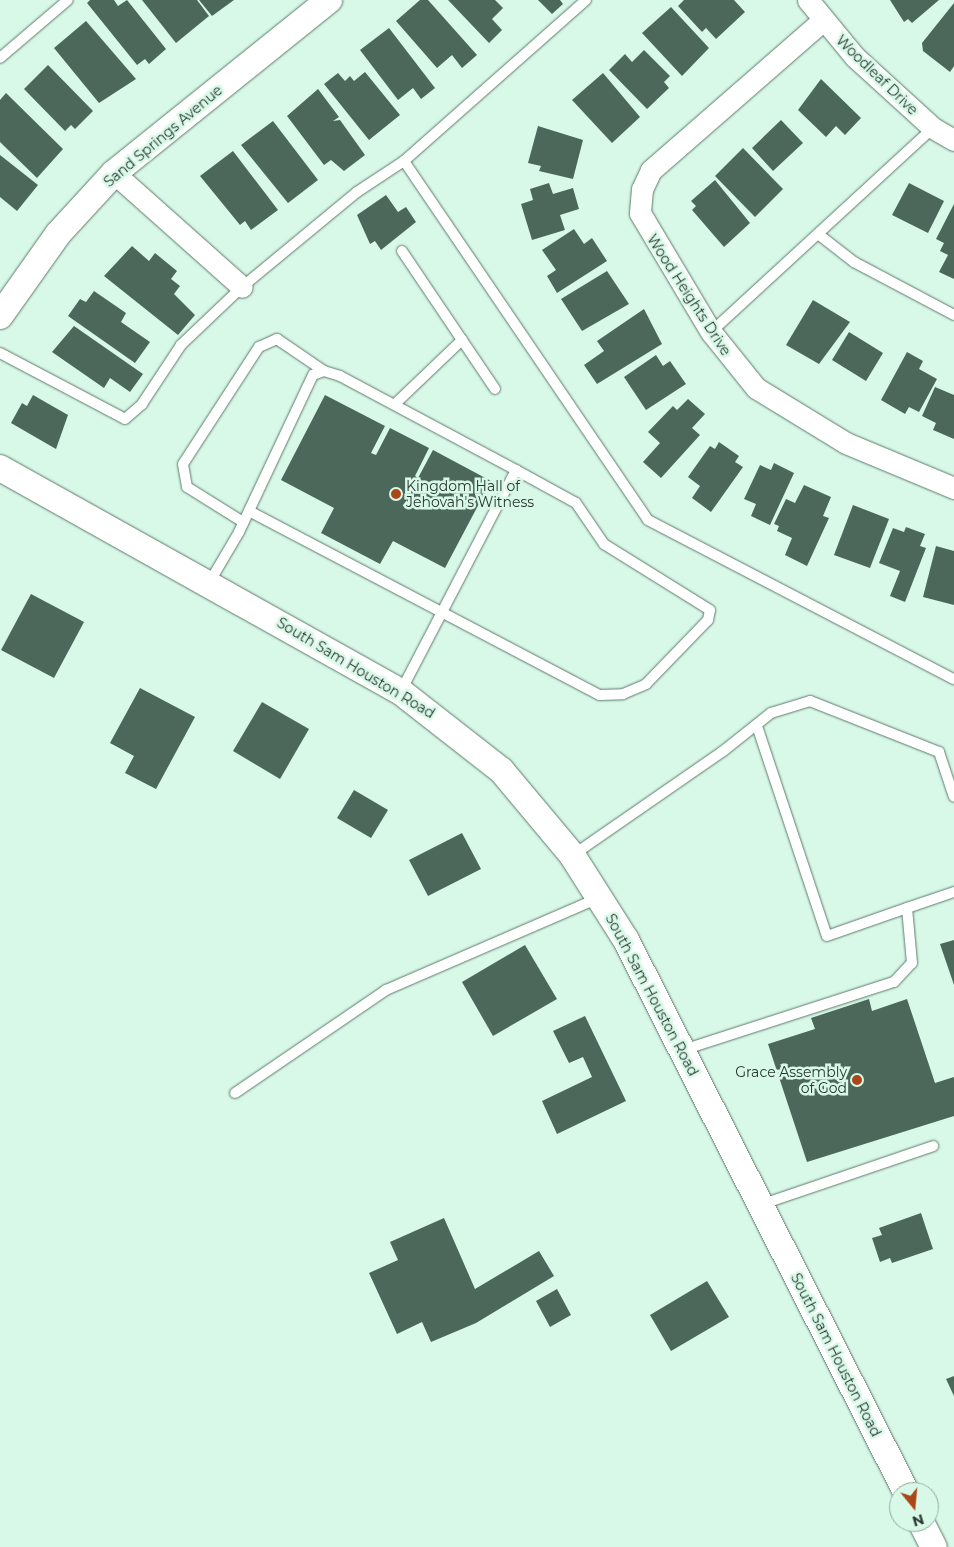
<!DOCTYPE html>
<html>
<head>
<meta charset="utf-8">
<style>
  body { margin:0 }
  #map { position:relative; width:954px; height:1547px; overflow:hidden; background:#d9f9e8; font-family:Montserrat,sans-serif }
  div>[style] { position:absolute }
  .building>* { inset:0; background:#4b685a }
  .roads { filter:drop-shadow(0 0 1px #5d7a6b) drop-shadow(0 0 1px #5d7a6b) }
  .service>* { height:10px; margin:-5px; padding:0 5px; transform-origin:5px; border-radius:5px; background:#fff }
  .minor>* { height:21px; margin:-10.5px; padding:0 10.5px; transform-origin:10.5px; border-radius:10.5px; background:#fff }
  .tertiary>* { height:26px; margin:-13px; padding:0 13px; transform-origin:13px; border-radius:13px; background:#fff }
  .dots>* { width:14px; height:14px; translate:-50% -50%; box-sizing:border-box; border:2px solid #d9f9e8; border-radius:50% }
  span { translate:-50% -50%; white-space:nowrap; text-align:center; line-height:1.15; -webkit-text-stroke:5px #d9f9e8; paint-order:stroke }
  .street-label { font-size:14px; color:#293630 }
  .poi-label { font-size:14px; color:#293630 }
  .left { translate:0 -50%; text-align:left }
  .right { translate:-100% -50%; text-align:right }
  .north { position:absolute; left:889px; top:1482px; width:50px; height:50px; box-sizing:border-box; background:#d9f9e8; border:1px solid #93ab9e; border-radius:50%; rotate:163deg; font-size:14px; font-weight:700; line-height:20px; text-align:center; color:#293630 }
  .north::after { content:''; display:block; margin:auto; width:18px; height:22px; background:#ab4618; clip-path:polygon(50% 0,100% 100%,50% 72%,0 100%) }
</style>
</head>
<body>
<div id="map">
  <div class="building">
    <div style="clip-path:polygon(90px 0,114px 0,118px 6px,127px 0,166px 49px,149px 64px,145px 59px,137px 65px,87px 3px)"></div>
    <div style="clip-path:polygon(142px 0,197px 0,209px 16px,176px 43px)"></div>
    <div style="clip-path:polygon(199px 0,234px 0,212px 16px)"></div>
    <div style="clip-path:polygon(420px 0,428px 0,477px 55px,462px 68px,452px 55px,437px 68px,396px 21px)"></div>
    <div style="clip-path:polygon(448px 0,495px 0,503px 8px,492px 19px,502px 30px,489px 43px)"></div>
    <div style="clip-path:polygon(538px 0,560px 0,563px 4px,552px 14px)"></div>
    <div style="clip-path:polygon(684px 0,734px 0,745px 12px,716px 39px,706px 28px,702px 32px,678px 6px)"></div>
    <div style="clip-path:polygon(890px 0,939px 0,912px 23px,908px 19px,904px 22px)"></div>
    <div style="clip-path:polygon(954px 3px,954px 66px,950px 72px,923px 51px,922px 43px)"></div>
    <div style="clip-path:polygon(671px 7px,709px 48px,682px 76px,642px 33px)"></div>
    <div style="clip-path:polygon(86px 21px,136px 79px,99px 103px,54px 48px)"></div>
    <div style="clip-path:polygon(389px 28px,435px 88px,421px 99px,413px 88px,398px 100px,360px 50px)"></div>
    <div style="clip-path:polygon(644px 50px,670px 76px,664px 82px,669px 88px,647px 109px,609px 70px,625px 54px,632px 62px)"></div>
    <div style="clip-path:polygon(48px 65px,93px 111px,75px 129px,71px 125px,65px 131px,24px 89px)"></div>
    <div style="clip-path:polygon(365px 72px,400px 115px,369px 140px,324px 84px,338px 73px,345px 81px,350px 76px,354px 81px)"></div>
    <div style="clip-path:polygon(603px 73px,640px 117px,612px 143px,572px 100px)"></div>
    <div style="clip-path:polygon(821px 79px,861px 118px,845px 135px,836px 126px,826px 137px,798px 110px)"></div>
    <div style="clip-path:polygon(318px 89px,339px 117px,333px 121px,340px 120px,365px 155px,344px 171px,331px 160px,324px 165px,287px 116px)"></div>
    <div style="clip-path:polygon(6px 93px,63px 149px,37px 178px,0 142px,0 100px)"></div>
    <div style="clip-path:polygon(781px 120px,803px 143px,773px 171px,752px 148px)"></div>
    <div style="clip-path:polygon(273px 121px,318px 180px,288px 203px,241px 145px)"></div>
    <div style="clip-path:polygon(538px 126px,583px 140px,573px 179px,539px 171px,541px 166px,528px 163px)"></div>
    <div style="clip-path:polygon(743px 148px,783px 189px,755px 217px,715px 176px)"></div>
    <div style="clip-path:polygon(233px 151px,278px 210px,251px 230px,245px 221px,240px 225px,200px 176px)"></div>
    <div style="clip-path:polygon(0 155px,38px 185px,17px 211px,0 197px)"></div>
    <div style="clip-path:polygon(715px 180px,750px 223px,724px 247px,692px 210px,696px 206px,691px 201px)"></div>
    <div style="clip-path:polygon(549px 183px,553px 194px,573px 188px,579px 209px,560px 215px,565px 230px,532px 240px,521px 204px,533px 200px,530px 189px)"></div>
    <div style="clip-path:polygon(909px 183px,944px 201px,928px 233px,892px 215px)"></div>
    <div style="clip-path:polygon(386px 195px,398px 212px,406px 207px,416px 222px,381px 250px,375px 241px,370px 244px,357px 215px)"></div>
    <div style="clip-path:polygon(954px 204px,954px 279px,939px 272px,948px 255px,940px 251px,944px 243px,936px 239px)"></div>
    <div style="clip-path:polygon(574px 229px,584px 244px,592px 238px,607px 261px,557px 293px,547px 276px,556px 270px,542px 250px)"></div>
    <div style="clip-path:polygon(132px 246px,149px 261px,155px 253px,177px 271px,171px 279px,180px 286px,174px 294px,195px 315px,178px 335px,104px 276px)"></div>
    <div style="clip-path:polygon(607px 271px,629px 304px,582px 331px,561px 299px)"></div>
    <div style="clip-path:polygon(94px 291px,126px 313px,121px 322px,150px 342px,135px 363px,68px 316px,80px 299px,86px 302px)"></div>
    <div style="clip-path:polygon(813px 300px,850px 322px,819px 364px,786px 345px)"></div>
    <div style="clip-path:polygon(644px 309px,662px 344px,597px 384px,584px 365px,604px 351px,597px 341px)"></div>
    <div style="clip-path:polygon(74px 326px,143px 374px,130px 392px,110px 378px,104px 388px,52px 352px)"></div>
    <div style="clip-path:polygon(849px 332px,883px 353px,866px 381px,832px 360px)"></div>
    <div style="clip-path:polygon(907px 352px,923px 361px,919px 369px,937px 379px,919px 412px,909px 407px,905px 414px,881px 400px)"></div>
    <div style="clip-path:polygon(656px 355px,663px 366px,670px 361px,686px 384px,646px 410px,624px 377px)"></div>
    <div style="clip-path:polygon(935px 387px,954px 395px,954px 439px,933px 430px,936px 423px,922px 416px)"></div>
    <div style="clip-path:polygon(33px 395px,68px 415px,56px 449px,11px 423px,22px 403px,27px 406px)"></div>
    <div style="clip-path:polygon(325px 395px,385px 426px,371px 453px,376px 455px,390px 428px,429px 448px,415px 476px,418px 478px,433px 450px,491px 481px,445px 568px,393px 541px,380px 564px,321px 533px,334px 508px,281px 480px)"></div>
    <div style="clip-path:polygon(688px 399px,705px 414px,692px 428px,700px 435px,661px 478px,643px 462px,660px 443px,648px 432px,673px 406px,677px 410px)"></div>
    <div style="clip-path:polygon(719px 442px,739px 456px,735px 462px,743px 467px,711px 512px,692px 498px,700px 486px,688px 477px,710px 446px,715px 449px)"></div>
    <div style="clip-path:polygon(774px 463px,794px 473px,770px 525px,751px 516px,756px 504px,744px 499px,760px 465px,771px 470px)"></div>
    <div style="clip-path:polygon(804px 485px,831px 497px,823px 516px,829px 518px,807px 566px,785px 555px,792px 538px,777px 531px,779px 526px,774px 524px,786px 499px,795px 503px)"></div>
    <div style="clip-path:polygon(853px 505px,889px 519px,870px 568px,834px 555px)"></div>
    <div style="clip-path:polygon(906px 527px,925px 534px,920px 546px,926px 548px,905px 602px,890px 596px,900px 571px,879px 563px,893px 528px,904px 532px)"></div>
    <div style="clip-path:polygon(936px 546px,954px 551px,954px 605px,923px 597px)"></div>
    <div style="clip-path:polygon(31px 594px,84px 622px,54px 678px,1px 650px)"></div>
    <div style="clip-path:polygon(140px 688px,195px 717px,156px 789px,125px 773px,134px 756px,110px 743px)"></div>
    <div style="clip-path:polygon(262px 702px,309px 729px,280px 779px,233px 751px)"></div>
    <div style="clip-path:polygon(354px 790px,388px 810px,371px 838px,337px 818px)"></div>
    <div style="clip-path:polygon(462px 833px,481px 869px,428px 896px,409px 860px)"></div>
    <div style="clip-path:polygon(954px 940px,954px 985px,940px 944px)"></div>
    <div style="clip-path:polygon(525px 945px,557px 999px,493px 1036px,462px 982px)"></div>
    <div style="clip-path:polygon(869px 999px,872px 1011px,907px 999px,935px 1083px,954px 1077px,954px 1116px,807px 1162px,768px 1044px,815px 1029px,811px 1018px)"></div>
    <div style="clip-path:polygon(585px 1016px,626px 1101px,557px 1134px,542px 1101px,592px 1077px,583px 1057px,569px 1063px,553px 1031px)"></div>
    <div style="clip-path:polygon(921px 1213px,933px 1249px,892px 1263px,890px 1258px,880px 1262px,872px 1238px,882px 1235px,879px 1228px)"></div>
    <div style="clip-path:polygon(444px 1218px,475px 1289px,539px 1251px,554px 1276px,476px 1323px,431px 1342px,422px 1322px,397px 1334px,369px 1273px,398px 1260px,390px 1242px)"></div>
    <div style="clip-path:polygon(707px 1281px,729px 1317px,671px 1351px,650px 1315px)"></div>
    <div style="clip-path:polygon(557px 1289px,571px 1315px,550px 1327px,536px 1301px)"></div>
    <div style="clip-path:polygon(954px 1376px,954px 1396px,946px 1379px)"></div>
  </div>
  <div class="roads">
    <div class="service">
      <div style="left:586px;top:0;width:243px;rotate:138.5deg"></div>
      <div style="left:404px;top:161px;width:434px;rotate:55.8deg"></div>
      <div style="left:648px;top:520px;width:345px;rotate:27.5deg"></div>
      <div style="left:0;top:58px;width:89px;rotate:-40.5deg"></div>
      <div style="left:818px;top:234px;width:46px;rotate:37.9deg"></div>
      <div style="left:854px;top:262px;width:113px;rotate:27.9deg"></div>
      <div style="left:402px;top:251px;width:107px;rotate:56deg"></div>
      <div style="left:711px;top:332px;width:301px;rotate:-42.6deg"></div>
      <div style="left:0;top:353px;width:141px;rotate:27.8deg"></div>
      <div style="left:125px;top:419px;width:23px;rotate:-41deg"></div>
      <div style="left:142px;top:404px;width:71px;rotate:-56.5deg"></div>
      <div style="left:181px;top:345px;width:84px;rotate:-43.6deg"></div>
      <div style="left:242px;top:287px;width:149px;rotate:-39.6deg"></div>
      <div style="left:357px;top:192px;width:56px;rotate:-33.4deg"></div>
      <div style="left:395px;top:404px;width:93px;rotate:-43.7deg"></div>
      <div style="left:462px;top:340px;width:59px;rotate:56deg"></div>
      <div style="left:249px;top:511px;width:396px;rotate:27.7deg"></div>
      <div style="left:600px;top:695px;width:23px;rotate:-2deg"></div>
      <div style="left:623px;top:694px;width:25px;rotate:-23deg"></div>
      <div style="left:646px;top:684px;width:89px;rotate:-45.9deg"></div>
      <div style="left:708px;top:620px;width:10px;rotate:-79deg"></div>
      <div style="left:710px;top:610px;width:125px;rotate:-148.1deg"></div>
      <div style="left:604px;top:544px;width:50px;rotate:-124.3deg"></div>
      <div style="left:576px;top:503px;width:68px;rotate:-151.2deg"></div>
      <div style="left:243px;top:522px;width:66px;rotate:-148deg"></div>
      <div style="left:187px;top:487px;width:23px;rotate:-100deg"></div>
      <div style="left:183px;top:464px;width:140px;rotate:-57deg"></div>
      <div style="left:259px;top:347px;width:20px;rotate:-24deg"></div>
      <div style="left:277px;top:339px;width:57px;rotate:34.2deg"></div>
      <div style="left:209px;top:583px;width:59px;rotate:-59.5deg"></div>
      <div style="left:239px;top:532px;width:174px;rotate:-64.8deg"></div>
      <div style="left:313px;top:375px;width:12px;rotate:-20deg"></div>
      <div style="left:324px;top:371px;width:17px;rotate:17deg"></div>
      <div style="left:340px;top:376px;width:200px;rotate:28.1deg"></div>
      <div style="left:516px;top:470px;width:249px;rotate:117.5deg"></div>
      <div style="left:757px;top:726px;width:221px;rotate:71.6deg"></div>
      <div style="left:827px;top:936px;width:85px;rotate:-19.3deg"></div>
      <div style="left:573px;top:855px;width:181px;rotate:-34.7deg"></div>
      <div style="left:722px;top:752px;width:63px;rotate:-38.5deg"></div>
      <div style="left:771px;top:713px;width:41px;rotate:-17.1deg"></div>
      <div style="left:810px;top:701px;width:139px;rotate:21.6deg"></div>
      <div style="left:939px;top:752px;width:47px;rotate:71.6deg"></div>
      <div style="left:683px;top:1050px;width:222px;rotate:-17.9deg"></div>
      <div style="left:894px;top:982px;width:26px;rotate:-47deg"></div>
      <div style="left:912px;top:963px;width:55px;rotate:-95.2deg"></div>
      <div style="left:907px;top:908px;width:50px;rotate:-18.8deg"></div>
      <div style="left:235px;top:1093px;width:183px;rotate:-34.3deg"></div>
      <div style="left:386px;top:990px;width:232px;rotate:-23.4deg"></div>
      <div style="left:760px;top:1205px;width:183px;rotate:-18.8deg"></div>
    </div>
    <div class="minor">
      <div style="left:808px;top:0;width:74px;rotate:50.5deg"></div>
      <div style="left:855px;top:57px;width:105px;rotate:42.3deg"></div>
      <div style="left:933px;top:128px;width:24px;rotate:30deg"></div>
      <div style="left:822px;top:21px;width:227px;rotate:138.9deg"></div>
      <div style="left:651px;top:170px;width:21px;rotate:115deg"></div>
      <div style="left:642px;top:189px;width:24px;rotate:95deg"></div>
      <div style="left:640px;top:213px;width:139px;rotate:59.2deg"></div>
      <div style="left:711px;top:332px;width:72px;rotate:51.2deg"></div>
      <div style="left:756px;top:388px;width:105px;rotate:31.4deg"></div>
      <div style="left:846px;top:443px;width:117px;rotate:22.6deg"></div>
      <div style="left:114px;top:173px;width:171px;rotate:41.7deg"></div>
    </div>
    <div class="tertiary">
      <div style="left:0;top:316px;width:100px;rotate:-54.7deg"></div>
      <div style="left:58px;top:234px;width:83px;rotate:-47.4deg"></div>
      <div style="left:114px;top:173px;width:276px;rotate:-38.8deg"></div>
      <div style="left:0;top:468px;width:459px;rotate:29.2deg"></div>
      <div style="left:401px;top:692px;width:127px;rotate:38deg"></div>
      <div style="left:501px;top:770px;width:111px;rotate:50.1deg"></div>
      <div style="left:572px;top:855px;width:101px;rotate:57.6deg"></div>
      <div style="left:626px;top:940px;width:619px;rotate:63.1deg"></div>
      <div style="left:921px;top:1522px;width:28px;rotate:63deg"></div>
    </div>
  </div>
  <div class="dots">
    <div style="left:396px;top:494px;background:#ab4618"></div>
    <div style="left:857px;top:1080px;background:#ab4618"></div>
  </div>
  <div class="street-label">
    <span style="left:877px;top:75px;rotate:44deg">Woodleaf Drive</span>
    <span style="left:163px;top:136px;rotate:-40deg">Sand Springs Avenue</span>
    <span style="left:689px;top:295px;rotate:57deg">Wood Heights Drive</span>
    <span style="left:356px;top:668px;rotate:31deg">South Sam Houston Road</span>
    <span style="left:652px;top:995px;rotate:62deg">South Sam Houston Road</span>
    <span style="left:836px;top:1355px;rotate:63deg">South Sam Houston Road</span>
  </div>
  <div class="poi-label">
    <span class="left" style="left:406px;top:494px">Kingdom Hall of<br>Jehovah's Witness</span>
    <span class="right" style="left:847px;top:1080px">Grace Assembly<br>of God</span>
  </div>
  <div class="north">N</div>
</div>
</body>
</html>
